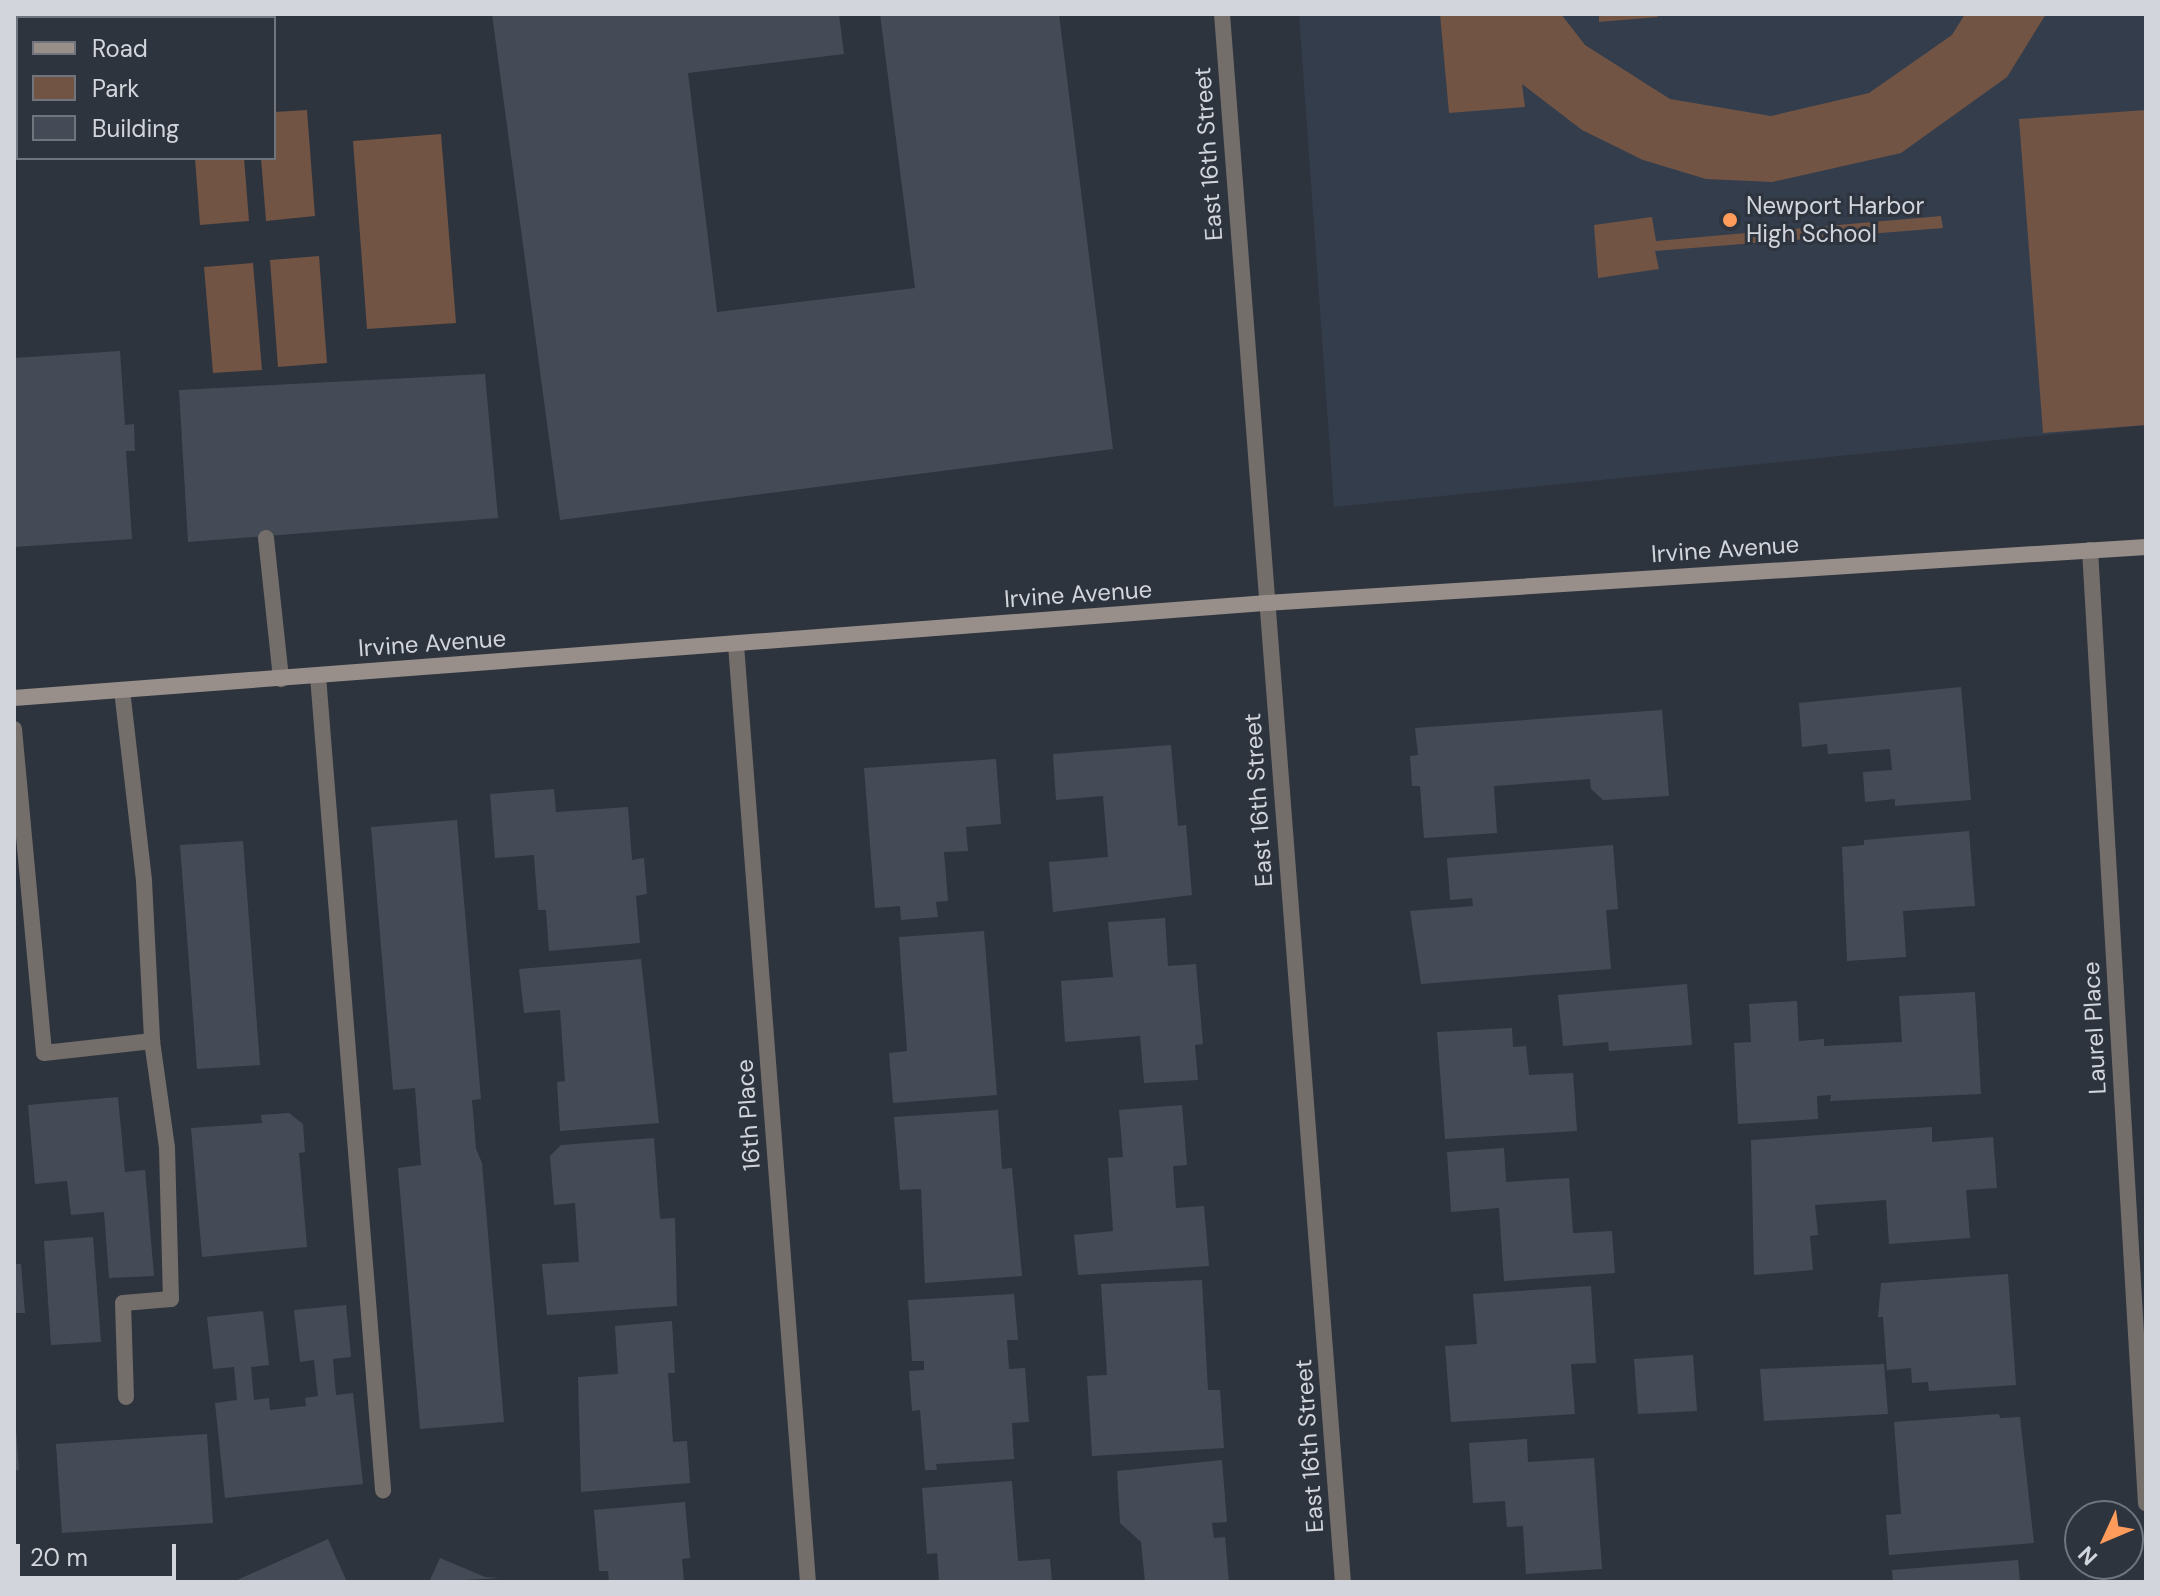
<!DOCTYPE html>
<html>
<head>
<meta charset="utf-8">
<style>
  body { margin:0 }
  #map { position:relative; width:2160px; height:1596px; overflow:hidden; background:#2e343e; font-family:"DM Sans",sans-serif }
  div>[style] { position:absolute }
  .built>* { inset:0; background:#343d4c }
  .green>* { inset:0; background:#715444 }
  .building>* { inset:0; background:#454b56 }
  .service>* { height:16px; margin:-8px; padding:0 8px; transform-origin:8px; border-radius:8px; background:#746e6b }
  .minor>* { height:16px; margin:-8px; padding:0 8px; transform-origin:8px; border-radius:8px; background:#746e6b }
  .tertiary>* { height:16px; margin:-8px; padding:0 8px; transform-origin:8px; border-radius:8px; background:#746e6b }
  .secondary>* { height:16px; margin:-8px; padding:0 8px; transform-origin:8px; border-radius:8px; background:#988f8a }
  .dots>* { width:22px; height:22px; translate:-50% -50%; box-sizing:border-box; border:4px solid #2e343e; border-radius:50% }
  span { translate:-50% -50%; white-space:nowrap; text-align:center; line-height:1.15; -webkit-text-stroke:6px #2e343e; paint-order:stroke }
  .street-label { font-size:24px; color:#d2d6dc }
  .poi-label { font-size:24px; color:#d2d6dc }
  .left { translate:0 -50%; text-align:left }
  .frame { position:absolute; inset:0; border:16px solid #d2d6dc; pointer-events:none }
  .legend { position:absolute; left:16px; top:16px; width:260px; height:144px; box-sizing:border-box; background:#2e343e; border:2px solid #70757d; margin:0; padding:10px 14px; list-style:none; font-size:24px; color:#d2d6dc }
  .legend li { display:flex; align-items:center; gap:16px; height:40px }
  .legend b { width:40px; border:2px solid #70757d }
  .north { position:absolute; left:2064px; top:1500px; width:80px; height:80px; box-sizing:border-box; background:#2e343e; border:2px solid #70757d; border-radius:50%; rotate:226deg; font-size:22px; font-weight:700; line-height:32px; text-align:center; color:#d2d6dc }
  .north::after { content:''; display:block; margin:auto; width:28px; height:36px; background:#ff9b5b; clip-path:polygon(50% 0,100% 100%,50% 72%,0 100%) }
  .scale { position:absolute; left:16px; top:1544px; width:160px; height:36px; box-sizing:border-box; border:4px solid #d2d6dc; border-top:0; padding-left:10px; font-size:24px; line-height:28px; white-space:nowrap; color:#d2d6dc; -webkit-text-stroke:6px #2e343e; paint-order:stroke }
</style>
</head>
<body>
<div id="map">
  <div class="built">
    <div style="clip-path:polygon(1299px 14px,2146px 14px,2146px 425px,1334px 507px)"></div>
  </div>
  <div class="green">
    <div style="clip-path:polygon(1440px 14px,1561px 14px,1585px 45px,1670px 99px,1771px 116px,1869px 93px,1952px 35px,1965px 14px,2046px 14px,2007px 77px,1901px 153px,1772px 182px,1706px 179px,1643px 160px,1582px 130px,1522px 84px,1525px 107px,1449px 113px)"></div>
    <div style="clip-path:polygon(1599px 14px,1657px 14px,1658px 17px,1599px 22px)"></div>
    <div style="clip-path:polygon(307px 110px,315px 216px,266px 221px,261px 158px,274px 158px,274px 112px)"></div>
    <div style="clip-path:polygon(2146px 110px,2146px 425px,2043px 433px,2019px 119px)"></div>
    <div style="clip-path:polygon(441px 134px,456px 323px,367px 329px,353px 141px)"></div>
    <div style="clip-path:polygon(195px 158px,244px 158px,249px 221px,200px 225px)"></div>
    <div style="clip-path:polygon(1941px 216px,1943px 228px,1655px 251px,1659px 269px,1598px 278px,1594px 225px,1652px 217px,1656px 241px)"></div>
    <div style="clip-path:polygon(319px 256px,327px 363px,278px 367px,270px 260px)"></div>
    <div style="clip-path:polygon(253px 263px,262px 370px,213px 373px,204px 267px)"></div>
  </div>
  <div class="building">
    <div style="clip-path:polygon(492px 14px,839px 14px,844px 54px,688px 73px,717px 312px,915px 288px,880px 14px,1059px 14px,1113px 449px,560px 520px)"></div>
    <div style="clip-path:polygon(120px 351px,125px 425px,134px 424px,135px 451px,126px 451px,132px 539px,14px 547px,14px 358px)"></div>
    <div style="clip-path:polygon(485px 374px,498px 518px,188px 542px,179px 390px)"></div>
    <div style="clip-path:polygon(1961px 687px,1971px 800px,1895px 806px,1895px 799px,1865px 802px,1863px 772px,1892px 770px,1890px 749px,1828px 754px,1827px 744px,1802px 747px,1799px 703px)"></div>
    <div style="clip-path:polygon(1662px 710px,1669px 796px,1603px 800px,1591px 789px,1590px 779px,1494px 786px,1497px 833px,1424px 838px,1420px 786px,1412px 786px,1410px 756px,1418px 755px,1415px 728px)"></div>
    <div style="clip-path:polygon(1171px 745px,1178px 826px,1186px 825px,1192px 895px,1053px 912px,1049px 862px,1108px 857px,1103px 796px,1056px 800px,1053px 754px)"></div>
    <div style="clip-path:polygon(996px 759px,1001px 824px,966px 827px,968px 851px,944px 852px,948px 901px,936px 902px,938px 917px,901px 920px,900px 906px,875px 908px,864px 768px)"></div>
    <div style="clip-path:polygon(554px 789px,556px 812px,628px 807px,632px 860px,644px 858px,647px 894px,636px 896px,640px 943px,549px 951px,546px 910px,538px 910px,534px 855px,495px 858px,490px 794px)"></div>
    <div style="clip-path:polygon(457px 820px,481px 1099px,472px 1100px,476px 1149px,482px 1163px,504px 1422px,420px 1429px,398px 1168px,421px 1165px,415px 1088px,393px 1090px,371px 827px)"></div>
    <div style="clip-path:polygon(1969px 831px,1975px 906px,1903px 911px,1906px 957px,1847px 961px,1842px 847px,1864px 845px,1864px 840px)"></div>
    <div style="clip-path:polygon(243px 841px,260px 1065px,197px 1069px,180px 845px)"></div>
    <div style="clip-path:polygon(1613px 845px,1618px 909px,1606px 910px,1611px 969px,1421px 984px,1410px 911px,1473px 906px,1472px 898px,1450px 900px,1447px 858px)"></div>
    <div style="clip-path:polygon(1165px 918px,1168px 966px,1196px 964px,1203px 1044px,1195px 1045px,1198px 1080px,1144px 1083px,1140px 1036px,1065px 1042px,1061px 981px,1113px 977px,1108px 922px)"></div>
    <div style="clip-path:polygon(984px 931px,997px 1095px,893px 1103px,889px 1053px,907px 1051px,899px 937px)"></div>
    <div style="clip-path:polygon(641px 959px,659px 1123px,560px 1131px,557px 1082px,565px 1081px,560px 1010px,524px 1013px,519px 969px)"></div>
    <div style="clip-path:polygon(1687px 984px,1692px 1045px,1609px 1051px,1608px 1042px,1563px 1046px,1558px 995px)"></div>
    <div style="clip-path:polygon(1975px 992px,1981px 1094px,1830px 1101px,1831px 1095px,1817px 1096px,1818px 1119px,1738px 1124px,1734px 1043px,1751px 1042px,1749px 1004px,1797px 1001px,1799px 1041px,1824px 1039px,1824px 1046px,1902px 1042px,1899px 996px)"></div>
    <div style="clip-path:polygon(1512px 1028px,1513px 1047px,1526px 1046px,1529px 1075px,1573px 1073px,1577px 1131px,1445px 1139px,1437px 1032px)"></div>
    <div style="clip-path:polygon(118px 1097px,125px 1172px,145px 1170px,154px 1276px,109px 1278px,104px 1212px,71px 1215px,67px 1181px,35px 1184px,28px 1105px)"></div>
    <div style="clip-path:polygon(1182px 1105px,1187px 1165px,1173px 1166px,1176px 1208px,1204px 1206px,1209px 1266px,1078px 1275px,1074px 1235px,1113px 1231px,1108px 1158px,1123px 1157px,1119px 1110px)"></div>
    <div style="clip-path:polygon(998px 1110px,1002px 1169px,1012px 1168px,1022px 1276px,925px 1283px,921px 1189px,900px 1190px,894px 1117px)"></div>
    <div style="clip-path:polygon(289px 1113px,303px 1124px,305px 1152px,299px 1153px,307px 1247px,202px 1257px,191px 1128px,262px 1123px,261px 1115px)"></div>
    <div style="clip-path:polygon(1932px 1127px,1932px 1142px,1993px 1137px,1997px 1188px,1966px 1190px,1970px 1238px,1889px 1244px,1886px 1200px,1815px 1205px,1818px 1235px,1810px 1236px,1813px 1270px,1754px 1275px,1751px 1140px)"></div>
    <div style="clip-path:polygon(654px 1138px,660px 1219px,675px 1218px,677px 1306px,547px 1315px,542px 1264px,579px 1262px,575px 1203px,554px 1205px,550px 1156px,561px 1145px)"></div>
    <div style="clip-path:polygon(1504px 1148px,1506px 1182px,1569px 1178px,1573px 1233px,1612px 1231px,1615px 1273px,1504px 1281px,1499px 1208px,1451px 1212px,1447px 1152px)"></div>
    <div style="clip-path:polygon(93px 1237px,101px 1342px,51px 1345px,44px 1241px)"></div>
    <div style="clip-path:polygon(14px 1264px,21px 1264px,25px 1313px,14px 1313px)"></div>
    <div style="clip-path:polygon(2008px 1274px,2016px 1385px,1929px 1391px,1928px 1382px,1912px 1383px,1911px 1368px,1887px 1370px,1883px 1317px,1878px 1317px,1881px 1283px)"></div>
    <div style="clip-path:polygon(1202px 1280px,1208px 1390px,1220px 1390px,1224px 1448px,1092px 1456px,1087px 1376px,1107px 1375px,1101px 1284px)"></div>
    <div style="clip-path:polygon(1591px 1286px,1596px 1363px,1571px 1364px,1575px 1414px,1451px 1422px,1445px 1346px,1477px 1344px,1473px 1294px)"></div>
    <div style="clip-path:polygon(1014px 1294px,1018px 1340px,1007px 1340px,1009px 1369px,1025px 1368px,1029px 1422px,1012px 1423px,1014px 1459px,936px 1464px,937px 1470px,925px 1470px,920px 1410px,912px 1411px,909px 1371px,924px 1370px,924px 1361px,912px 1361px,908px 1300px)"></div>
    <div style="clip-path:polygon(346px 1305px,351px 1357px,333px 1359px,336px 1395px,353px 1393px,363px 1484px,225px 1498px,215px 1403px,237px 1400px,234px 1367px,213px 1369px,207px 1317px,263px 1311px,269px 1365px,251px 1367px,254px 1400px,269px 1398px,270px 1410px,306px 1406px,305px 1398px,318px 1396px,314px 1360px,300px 1362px,294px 1310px)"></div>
    <div style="clip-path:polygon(672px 1321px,675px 1373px,668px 1373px,673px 1442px,687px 1441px,690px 1483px,581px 1492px,578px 1377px,618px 1374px,615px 1326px)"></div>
    <div style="clip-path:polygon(1693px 1355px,1697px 1411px,1638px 1414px,1634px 1359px)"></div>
    <div style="clip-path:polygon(1884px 1364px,1888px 1414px,1764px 1421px,1760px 1369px)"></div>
    <div style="clip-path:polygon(1999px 1414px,2000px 1418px,2020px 1417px,2034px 1543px,1889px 1555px,1886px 1515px,1901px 1514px,1894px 1422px)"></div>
    <div style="clip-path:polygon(14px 1429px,16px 1429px,19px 1470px,14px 1471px)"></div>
    <div style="clip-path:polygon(207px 1434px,213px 1523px,62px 1533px,56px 1444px)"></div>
    <div style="clip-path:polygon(1527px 1439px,1528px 1462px,1594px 1458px,1602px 1569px,1526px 1574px,1523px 1526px,1507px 1527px,1505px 1501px,1473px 1503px,1469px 1443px)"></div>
    <div style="clip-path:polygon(1222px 1460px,1227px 1522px,1212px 1523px,1214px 1538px,1225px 1537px,1229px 1582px,1145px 1582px,1141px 1542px,1120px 1523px,1117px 1471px)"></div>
    <div style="clip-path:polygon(1012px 1481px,1018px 1561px,1050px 1559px,1052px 1582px,939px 1582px,937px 1553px,927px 1554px,922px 1488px)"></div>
    <div style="clip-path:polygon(685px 1502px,690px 1558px,682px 1559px,684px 1582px,609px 1582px,608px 1571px,599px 1571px,594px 1510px)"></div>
    <div style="clip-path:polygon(328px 1539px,347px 1582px,233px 1582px)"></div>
    <div style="clip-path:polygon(440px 1558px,485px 1577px,500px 1578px,429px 1582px)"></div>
    <div style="clip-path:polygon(2018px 1560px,2020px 1582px,1893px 1582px,1892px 1570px)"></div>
  </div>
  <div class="service">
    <div style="left:266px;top:538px;width:142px;rotate:83.9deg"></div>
    <div style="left:318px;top:676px;width:817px;rotate:85.43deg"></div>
    <div style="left:122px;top:690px;width:192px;rotate:83.4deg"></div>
    <div style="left:144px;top:881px;width:160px;rotate:87.1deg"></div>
    <div style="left:152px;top:1041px;width:108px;rotate:82deg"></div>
    <div style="left:167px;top:1148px;width:151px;rotate:88.5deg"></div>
    <div style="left:171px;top:1299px;width:48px;rotate:175.2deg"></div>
    <div style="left:123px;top:1303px;width:94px;rotate:88.2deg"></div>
    <div style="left:14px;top:729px;width:325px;rotate:84.7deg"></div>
    <div style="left:44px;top:1053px;width:109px;rotate:-6.3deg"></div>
  </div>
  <div class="minor">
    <div style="left:2090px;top:550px;width:955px;rotate:86.64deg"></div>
    <div style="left:736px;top:645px;width:940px;rotate:85.61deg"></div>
  </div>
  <div class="tertiary">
    <div style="left:1222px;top:14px;width:1573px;rotate:85.59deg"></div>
  </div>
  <div class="secondary">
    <div style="left:14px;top:698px;width:1257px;rotate:-4.34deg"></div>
    <div style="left:1267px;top:603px;width:881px;rotate:-3.65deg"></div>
  </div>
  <div class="dots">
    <div style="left:1730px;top:220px;background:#ff9b5b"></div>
  </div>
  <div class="street-label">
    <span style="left:1208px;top:154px;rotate:-94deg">East 16th Street</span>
    <span style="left:1725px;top:549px;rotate:-4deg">Irvine Avenue</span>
    <span style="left:1078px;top:594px;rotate:-4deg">Irvine Avenue</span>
    <span style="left:432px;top:643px;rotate:-4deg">Irvine Avenue</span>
    <span style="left:1258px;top:800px;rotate:-94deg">East 16th Street</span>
    <span style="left:2094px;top:1028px;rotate:-93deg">Laurel Place</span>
    <span style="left:748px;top:1115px;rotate:-94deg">16th Place</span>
    <span style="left:1309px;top:1446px;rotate:-94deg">East 16th Street</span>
  </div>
  <div class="poi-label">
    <span class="left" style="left:1746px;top:220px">Newport Harbor<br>High School</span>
  </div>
  <div class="frame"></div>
  <ul class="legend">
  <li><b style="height:10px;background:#988f8a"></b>Road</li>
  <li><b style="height:22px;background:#715444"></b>Park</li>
  <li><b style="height:22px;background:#454b56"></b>Building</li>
  </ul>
  <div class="north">N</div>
  <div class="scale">20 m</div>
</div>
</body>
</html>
